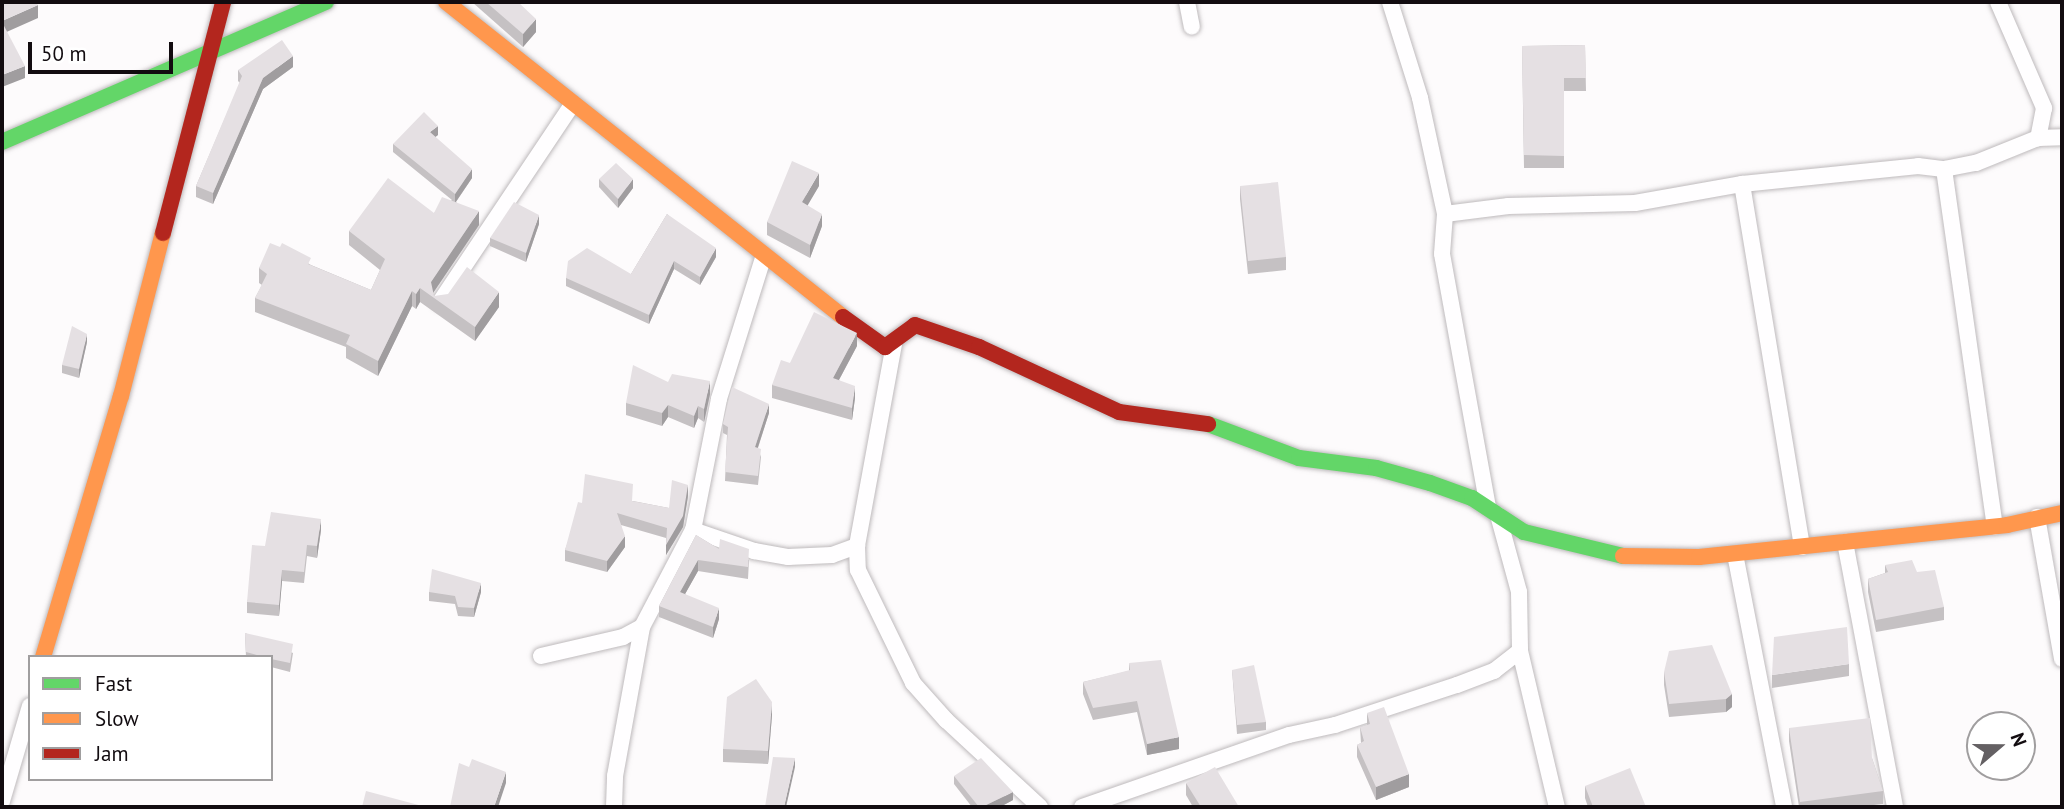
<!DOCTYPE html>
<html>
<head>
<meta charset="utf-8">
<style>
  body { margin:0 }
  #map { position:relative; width:2064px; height:809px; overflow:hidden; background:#fdfbfc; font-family:"PT Sans",sans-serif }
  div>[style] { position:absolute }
  .roads { filter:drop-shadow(0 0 2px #bebabc) drop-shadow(0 0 2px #bebabc) }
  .street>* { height:16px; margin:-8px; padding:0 8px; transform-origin:8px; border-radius:8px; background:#fffeff }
  .fast>* { height:16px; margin:-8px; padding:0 8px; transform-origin:8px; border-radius:8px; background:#63d668 }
  .slow>* { height:16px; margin:-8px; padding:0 8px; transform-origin:8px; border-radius:8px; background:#ff974d }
  .jam>* { height:16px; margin:-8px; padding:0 8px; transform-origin:8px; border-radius:8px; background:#b3261e }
  .wall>* { inset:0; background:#c5c1c3 }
  .shaded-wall>* { inset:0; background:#a09d9f }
  .building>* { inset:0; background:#e5e0e3 }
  span { translate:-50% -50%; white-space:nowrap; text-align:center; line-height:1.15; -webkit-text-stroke:5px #fff; paint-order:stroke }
  .frame { position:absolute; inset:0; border:4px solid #120c10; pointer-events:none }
  .legend { position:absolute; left:28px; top:655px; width:245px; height:126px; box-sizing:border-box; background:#fff; border:2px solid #a09e9f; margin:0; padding:9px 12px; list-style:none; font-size:21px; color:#120c10 }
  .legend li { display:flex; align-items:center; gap:14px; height:35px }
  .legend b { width:35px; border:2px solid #a09e9f }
  .north { position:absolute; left:1966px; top:711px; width:70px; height:70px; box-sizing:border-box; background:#fff; border:2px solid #a09e9f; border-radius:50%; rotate:70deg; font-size:19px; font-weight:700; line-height:28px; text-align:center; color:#120c10 }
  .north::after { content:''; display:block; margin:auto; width:24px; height:32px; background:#646063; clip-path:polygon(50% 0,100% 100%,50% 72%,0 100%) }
  .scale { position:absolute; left:28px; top:42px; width:145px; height:32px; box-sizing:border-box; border:4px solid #120c10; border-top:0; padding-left:9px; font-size:21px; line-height:24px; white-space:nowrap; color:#120c10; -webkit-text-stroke:5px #fff; paint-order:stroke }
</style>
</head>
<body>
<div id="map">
  <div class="roads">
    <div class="street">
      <div style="left:1187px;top:2px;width:25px;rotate:79deg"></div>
      <div style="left:1390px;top:2px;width:101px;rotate:72.6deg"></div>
      <div style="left:1420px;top:98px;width:119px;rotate:77.8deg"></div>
      <div style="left:1445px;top:214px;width:40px;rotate:94.3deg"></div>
      <div style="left:1442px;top:254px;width:258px;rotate:79.7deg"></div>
      <div style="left:1998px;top:2px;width:116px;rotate:66.5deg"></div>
      <div style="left:2044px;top:108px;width:31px;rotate:101deg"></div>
      <div style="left:1944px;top:169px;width:361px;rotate:81.9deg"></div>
      <div style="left:1742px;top:184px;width:368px;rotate:80.6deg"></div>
      <div style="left:1445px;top:214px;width:64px;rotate:-7.2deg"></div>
      <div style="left:1508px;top:206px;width:127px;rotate:-1.4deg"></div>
      <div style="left:1635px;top:203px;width:109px;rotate:-10.1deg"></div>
      <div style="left:1742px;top:184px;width:177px;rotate:-5.8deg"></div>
      <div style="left:1918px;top:166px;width:26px;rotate:7deg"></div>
      <div style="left:1944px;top:169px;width:33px;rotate:-11deg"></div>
      <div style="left:1976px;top:163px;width:67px;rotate:-22deg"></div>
      <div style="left:2038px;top:138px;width:24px;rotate:-2deg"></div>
      <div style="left:764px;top:255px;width:151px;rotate:107.4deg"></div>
      <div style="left:719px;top:399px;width:134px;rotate:101.2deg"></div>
      <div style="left:693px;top:530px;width:65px;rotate:19deg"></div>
      <div style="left:754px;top:551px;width:35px;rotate:10deg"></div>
      <div style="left:788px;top:557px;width:44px;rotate:-2.6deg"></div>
      <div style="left:832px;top:555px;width:27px;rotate:-20deg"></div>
      <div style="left:440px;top:302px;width:237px;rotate:-56.2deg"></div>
      <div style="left:894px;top:344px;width:205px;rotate:100.4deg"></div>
      <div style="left:857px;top:546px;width:24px;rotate:88deg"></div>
      <div style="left:858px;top:570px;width:126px;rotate:64deg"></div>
      <div style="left:913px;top:683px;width:50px;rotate:48.3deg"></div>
      <div style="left:946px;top:720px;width:128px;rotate:42.8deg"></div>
      <div style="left:1498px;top:515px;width:80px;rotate:74.7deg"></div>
      <div style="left:1519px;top:592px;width:59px;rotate:89deg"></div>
      <div style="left:1520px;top:651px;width:160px;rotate:76.7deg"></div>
      <div style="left:2037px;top:517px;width:144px;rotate:80deg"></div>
      <div style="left:1845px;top:542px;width:270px;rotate:79.3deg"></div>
      <div style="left:1735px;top:554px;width:258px;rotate:79deg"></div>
      <div style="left:541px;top:656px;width:84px;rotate:-13deg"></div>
      <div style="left:623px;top:637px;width:21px;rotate:-28deg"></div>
      <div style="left:642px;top:627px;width:110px;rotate:-62.3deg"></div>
      <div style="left:2px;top:801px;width:99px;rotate:-73.6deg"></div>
      <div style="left:614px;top:807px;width:31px;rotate:-88deg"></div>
      <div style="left:615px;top:776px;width:151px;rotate:-79.7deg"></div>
      <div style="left:1082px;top:807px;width:219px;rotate:-19.2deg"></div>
      <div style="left:1289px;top:735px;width:47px;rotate:-12.3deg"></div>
      <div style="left:1335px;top:725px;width:128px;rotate:-18.2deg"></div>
      <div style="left:1457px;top:685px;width:40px;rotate:-21deg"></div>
      <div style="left:1494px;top:671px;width:33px;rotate:-38deg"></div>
    </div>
    <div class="fast">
      <div style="left:2px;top:142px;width:353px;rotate:-23.4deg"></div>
      <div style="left:1208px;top:424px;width:97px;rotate:20.5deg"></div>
      <div style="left:1299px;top:458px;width:78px;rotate:7.4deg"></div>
      <div style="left:1376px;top:468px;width:56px;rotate:15.5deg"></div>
      <div style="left:1430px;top:483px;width:45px;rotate:19.7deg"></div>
      <div style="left:1472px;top:498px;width:62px;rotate:33.2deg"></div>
      <div style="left:1524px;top:532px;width:102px;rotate:13.6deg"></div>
    </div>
    <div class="slow">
      <div style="left:446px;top:2px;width:507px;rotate:38.43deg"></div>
      <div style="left:1623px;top:556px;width:76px;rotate:0.8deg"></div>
      <div style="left:1699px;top:557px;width:310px;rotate:-5.9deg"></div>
      <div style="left:2007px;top:525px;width:56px;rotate:-12.3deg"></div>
      <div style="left:43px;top:657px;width:272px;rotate:-73.4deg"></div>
      <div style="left:121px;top:396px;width:168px;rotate:-75.6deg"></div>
    </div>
    <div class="jam">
      <div style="left:163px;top:233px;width:239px;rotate:-75.4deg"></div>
      <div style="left:843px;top:317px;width:52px;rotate:35.5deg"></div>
      <div style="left:885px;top:347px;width:37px;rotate:-36deg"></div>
      <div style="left:915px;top:325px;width:68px;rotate:19deg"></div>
      <div style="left:979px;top:347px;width:154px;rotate:24.9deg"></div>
      <div style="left:1119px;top:412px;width:90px;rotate:7.7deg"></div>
    </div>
  </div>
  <div class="wall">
    <div style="clip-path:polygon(472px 2px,518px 2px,536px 32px,523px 47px)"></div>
    <div style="clip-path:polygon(1585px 45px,1586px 91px,1564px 91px,1564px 168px,1524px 168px,1522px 46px)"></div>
    <div style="clip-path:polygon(293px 67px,263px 89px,213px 204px,196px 197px,196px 186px,240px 83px,238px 81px,238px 70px)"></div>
    <div style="clip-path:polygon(438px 135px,435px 137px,472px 178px,456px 202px,479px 225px,433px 293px,434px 296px,499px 307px,475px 341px,420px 302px,416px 309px,412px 306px,378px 376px,346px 358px,346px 347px,255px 312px,255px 298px,262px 285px,259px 283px,259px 268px,280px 247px,311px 265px,371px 290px,380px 270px,349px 245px,349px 231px,434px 213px,452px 200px,393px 152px,393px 144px)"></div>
    <div style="clip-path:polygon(599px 179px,633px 188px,618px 208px,599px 187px)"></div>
    <div style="clip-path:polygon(819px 186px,807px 205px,822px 226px,810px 258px,767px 235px,767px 222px)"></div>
    <div style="clip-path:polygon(1240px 186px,1286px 257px,1286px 270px,1248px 274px,1240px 199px)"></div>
    <div style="clip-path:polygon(667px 214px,716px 257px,700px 285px,674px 269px,649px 324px,566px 286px,566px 278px,631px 274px)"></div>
    <div style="clip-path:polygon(539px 224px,526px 262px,490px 246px,490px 238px)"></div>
    <div style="clip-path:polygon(87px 342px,79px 378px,62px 373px,62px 365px)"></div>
    <div style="clip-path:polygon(857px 346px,839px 380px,855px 398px,852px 420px,772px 398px,772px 385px,790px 363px)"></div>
    <div style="clip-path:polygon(668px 382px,710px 394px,704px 422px,698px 418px,694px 428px,668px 417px,662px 426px,626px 415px,626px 403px)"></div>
    <div style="clip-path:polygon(769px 413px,758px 448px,761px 457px,758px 485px,725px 481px,727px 435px,723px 433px,723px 424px)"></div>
    <div style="clip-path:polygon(688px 496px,683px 527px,666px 555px,666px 538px,621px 525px,625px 547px,607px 572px,565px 561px,565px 550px,582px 503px,633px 501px,669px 508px)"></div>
    <div style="clip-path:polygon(321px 530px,317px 558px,307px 556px,304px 583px,282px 581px,279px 616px,247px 613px,247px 602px,265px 546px)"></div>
    <div style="clip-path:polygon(696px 535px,719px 549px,749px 560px,748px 579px,698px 571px,685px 594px,719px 619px,713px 638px,659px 617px,659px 606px)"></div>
    <div style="clip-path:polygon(1885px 565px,1944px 607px,1944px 620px,1876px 632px,1868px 592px,1868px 579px,1885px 573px)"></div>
    <div style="clip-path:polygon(429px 592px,481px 592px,474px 617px,458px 616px,455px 604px,429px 601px)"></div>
    <div style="clip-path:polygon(245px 633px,293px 653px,290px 672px,271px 667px,271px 657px,246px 657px)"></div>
    <div style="clip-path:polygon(1129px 663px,1179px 749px,1147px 755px,1137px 712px,1093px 720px,1083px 694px,1083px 682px,1129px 671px)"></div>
    <div style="clip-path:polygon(1849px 664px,1849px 676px,1772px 688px,1772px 675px)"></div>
    <div style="clip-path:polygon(1232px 670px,1266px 722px,1266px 730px,1237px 734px)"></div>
    <div style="clip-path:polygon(1664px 672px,1732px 694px,1732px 707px,1726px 712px,1669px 717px,1664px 685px)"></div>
    <div style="clip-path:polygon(1367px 713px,1409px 787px,1376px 800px,1357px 757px,1357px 745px,1361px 743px,1360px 727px,1367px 725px)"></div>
    <div style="clip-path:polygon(772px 715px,768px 764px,723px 762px,723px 749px)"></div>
    <div style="clip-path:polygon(1789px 728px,1872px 758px,1883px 791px,1883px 804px,1856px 807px,1799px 807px,1789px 741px)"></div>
    <div style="clip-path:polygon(954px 776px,1013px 800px,1000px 807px,972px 807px,954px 784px)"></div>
    <div style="clip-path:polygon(1186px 783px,1239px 807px,1193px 807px,1186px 795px)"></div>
    <div style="clip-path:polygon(1585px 786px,1646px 807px,1588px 807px,1585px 798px)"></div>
  </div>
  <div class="shaded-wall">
    <div style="clip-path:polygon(38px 5px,38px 18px,2px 34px,2px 21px)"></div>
    <div style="clip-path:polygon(536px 19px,536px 32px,523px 47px,523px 34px)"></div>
    <div style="clip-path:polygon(293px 56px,293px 67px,263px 89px,213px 204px,213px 193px,263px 78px)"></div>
    <div style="clip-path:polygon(25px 66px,25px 78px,2px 87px,2px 75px)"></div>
    <div style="clip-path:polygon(438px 126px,438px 135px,430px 141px,430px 132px)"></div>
    <div style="clip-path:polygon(472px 169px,472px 178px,455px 203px,455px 194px)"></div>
    <div style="clip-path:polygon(819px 173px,819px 186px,802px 215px,802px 202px)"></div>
    <div style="clip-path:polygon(633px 179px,633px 188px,618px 208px,618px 199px)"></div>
    <div style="clip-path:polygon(479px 211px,479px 225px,431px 296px,431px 282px)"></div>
    <div style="clip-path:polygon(822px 214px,822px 226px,810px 258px,810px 245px)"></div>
    <div style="clip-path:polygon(539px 215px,539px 224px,526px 262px,526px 253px)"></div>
    <div style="clip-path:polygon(716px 248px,716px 257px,700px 285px,700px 277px)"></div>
    <div style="clip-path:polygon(674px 261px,674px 269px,649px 324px,649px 315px)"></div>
    <div style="clip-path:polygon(420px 288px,420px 302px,416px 309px,416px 294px)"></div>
    <div style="clip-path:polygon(412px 291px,412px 306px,378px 376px,378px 361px)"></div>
    <div style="clip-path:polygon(499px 292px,499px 307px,475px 341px,475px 327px)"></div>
    <div style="clip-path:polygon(857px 333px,857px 346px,833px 391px,833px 378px)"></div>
    <div style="clip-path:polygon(87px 334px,87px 342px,79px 378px,79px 369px)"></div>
    <div style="clip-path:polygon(710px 381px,710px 394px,704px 422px,704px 409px)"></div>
    <div style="clip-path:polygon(855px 386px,855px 398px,852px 420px,852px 408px)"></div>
    <div style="clip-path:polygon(769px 404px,769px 413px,755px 456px,755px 447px)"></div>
    <div style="clip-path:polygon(668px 405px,668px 417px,662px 426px,662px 413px)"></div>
    <div style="clip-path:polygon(698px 406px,698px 418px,694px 428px,694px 416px)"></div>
    <div style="clip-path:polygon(688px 485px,688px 496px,683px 527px,666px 555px,666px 545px)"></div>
    <div style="clip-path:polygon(321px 519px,321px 530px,317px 558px,317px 546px)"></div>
    <div style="clip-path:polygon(625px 536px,625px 547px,607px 572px,607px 561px)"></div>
    <div style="clip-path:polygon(698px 560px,698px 571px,680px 603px,680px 592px)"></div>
    <div style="clip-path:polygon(282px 570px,282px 581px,279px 616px,279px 605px)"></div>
    <div style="clip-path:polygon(481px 583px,481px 592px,474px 617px,474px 608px)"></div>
    <div style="clip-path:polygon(719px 608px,719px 619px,713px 638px,713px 627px)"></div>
    <div style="clip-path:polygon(1732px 694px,1732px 707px,1726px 712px,1726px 699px)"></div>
    <div style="clip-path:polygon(772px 702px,772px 715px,768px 764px,768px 751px)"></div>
    <div style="clip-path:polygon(1179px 737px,1179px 749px,1147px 755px,1147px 744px)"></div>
    <div style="clip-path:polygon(795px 758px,795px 767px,786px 807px,784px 807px)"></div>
    <div style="clip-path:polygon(506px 772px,506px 783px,498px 807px,494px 807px)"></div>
    <div style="clip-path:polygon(1409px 774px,1409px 787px,1376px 800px,1376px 787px)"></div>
    <div style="clip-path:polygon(1013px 792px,1013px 800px,1000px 807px,982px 807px)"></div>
  </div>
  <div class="building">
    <div style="clip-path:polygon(2px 2px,36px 2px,38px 5px,2px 21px)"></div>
    <div style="clip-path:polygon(486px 2px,518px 2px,536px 19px,523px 34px)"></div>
    <div style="clip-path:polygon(2px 22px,25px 66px,2px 75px)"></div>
    <div style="clip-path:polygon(282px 40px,293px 56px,263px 78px,213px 193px,196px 186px,242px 76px,238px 70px)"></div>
    <div style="clip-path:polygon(1585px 45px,1586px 78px,1564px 78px,1564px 156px,1524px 155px,1522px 46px)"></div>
    <div style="clip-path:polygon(424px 112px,438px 126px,430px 132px,472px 169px,455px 194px,393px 144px)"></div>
    <div style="clip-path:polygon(792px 161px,819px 173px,802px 202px,822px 214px,810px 245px,767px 222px)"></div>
    <div style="clip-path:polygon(616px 163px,633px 179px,618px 199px,599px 179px)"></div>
    <div style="clip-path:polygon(388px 178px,434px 213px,442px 197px,479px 211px,431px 282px,434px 296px,448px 294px,467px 267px,499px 292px,475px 327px,420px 288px,416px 294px,412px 291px,378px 361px,346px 344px,350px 335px,255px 298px,267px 274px,259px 268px,270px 243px,280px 247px,282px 243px,311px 258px,308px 264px,371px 290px,385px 259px,349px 231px)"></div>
    <div style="clip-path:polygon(1278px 182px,1286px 257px,1248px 261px,1240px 186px)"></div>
    <div style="clip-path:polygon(514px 202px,539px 215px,526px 253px,490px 238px)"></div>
    <div style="clip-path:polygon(667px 214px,716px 248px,700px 277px,674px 261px,649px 315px,566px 278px,568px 261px,587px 248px,631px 274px)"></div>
    <div style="clip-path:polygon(814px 312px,857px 333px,833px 378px,855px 386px,852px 408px,772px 385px,781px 360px,790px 363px)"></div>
    <div style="clip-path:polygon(72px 326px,87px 334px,79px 369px,62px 365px)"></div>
    <div style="clip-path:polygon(633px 365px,668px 382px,672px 374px,710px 381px,704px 409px,698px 406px,694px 416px,668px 405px,662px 413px,626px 403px)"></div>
    <div style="clip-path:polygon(732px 387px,769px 404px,755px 447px,761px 449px,758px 476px,725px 472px,728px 427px,723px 424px)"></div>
    <div style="clip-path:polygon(585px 474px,633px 484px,632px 501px,669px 508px,672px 480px,688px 485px,683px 516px,666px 545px,667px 528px,617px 513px,625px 536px,607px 561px,565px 550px,578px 502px,582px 503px)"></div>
    <div style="clip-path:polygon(271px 512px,321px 519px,317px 546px,307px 545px,304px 572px,282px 570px,279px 605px,247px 602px,252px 545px,265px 546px)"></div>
    <div style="clip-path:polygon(696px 535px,719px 549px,720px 539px,749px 549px,748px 567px,698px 560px,680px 592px,719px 608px,713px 627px,659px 606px)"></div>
    <div style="clip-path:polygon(1912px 560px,1917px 572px,1935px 570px,1944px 607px,1876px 620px,1868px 579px,1888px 572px,1885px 565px)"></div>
    <div style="clip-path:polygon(432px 569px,481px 583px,474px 608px,458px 607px,455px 596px,429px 592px)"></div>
    <div style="clip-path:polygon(1847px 627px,1849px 664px,1772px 675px,1774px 637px)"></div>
    <div style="clip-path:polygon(245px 633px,293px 644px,290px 663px,271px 659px,271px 657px,264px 657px,246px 652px)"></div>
    <div style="clip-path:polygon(1712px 645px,1732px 694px,1726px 699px,1669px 704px,1664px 672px,1669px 651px)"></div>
    <div style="clip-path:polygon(1161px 660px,1179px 737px,1147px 744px,1137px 701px,1093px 708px,1083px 682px,1130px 670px,1129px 663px)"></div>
    <div style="clip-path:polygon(1254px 665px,1266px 722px,1237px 725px,1232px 670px)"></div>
    <div style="clip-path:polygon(756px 679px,772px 702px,768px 751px,723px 749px,727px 697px)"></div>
    <div style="clip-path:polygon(1384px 707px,1409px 774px,1376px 787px,1357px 745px,1364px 741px,1360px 727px,1370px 724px,1367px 713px)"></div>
    <div style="clip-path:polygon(1870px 718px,1872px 758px,1883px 791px,1800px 802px,1789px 728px)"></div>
    <div style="clip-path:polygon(773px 757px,795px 758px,784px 807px,765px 807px)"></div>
    <div style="clip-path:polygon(981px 758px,1013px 792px,982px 807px,979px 807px,954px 776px)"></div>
    <div style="clip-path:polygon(472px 759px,506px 772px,494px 807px,450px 807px,459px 763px,469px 767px)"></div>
    <div style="clip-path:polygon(1215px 767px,1239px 807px,1201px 807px,1186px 783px)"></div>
    <div style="clip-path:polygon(1630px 768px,1646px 807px,1593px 807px,1585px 786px)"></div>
    <div style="clip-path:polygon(366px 791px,426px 807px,362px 807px)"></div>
  </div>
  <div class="frame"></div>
  <ul class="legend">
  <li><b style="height:9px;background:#63d668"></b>Fast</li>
  <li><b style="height:9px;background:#ff974d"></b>Slow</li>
  <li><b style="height:9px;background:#b3261e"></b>Jam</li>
  </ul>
  <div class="north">N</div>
  <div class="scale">50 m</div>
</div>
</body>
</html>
